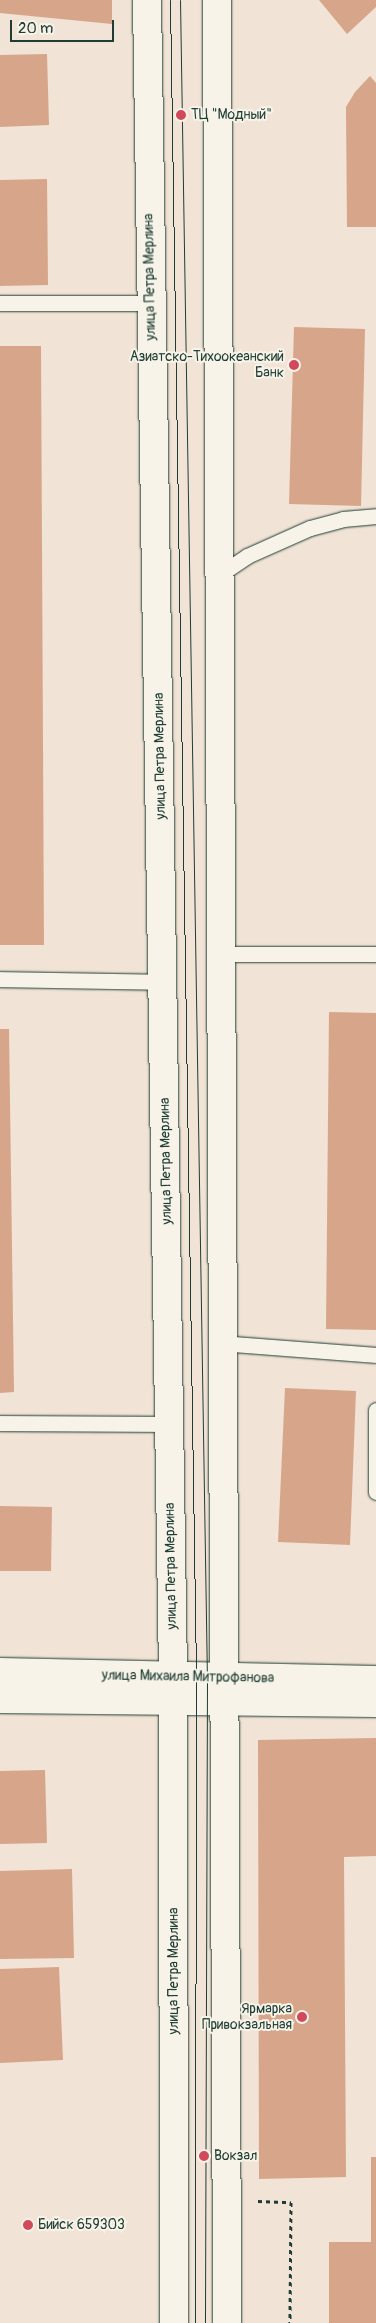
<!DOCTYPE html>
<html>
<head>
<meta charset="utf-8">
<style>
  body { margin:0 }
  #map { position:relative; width:376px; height:2323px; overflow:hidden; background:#f1e3d5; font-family:Pangolin,sans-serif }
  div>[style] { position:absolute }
  .building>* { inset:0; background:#d7a58a }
  .path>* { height:3px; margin-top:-1.5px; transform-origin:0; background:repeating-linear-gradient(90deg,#1f3d34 0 4px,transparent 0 8px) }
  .roads { filter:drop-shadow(0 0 1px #1f3d34) drop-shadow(0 0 1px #1f3d34) }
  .service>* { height:15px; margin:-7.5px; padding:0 7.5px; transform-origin:7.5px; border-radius:7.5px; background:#f7f3e8 }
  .secondary>* { height:28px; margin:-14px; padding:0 14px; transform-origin:14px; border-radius:14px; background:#f7f3e8 }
  .tram>* { height:1px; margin:-0.5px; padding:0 0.5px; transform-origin:0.5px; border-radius:0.5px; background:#1f3d34 }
  .dots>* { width:14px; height:14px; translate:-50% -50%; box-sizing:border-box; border:2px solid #f7f3e8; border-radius:50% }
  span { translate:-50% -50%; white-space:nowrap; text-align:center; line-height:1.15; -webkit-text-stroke:4px #f7f3e8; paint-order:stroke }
  .poi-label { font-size:14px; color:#1f3d34 }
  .left { translate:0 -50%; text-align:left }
  .right { translate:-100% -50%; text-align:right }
  .street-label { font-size:14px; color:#1f3d34 }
  .scale { position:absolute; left:10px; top:20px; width:104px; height:22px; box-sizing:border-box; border:2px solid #1f3d34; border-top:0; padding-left:6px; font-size:15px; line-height:18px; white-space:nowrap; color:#1f3d34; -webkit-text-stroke:4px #f7f3e8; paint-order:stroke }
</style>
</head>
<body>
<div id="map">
  <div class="building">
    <div style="clip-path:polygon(0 0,112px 0,112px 24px,0 13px)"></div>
    <div style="clip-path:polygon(319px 0,376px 0,376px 7px,347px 34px)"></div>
    <div style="clip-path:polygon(47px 54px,49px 125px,0 127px,0 55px)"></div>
    <div style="clip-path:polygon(370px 76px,376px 83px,376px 227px,347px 227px,346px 107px,355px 92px)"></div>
    <div style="clip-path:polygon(47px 179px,48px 285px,0 286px,0 180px)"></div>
    <div style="clip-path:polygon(294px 327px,365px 329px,361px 506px,289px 504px)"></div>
    <div style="clip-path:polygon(0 346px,41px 346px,44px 945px,0 945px)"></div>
    <div style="clip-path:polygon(329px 1012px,376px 1013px,376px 1330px,326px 1329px)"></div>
    <div style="clip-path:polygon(0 1029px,9px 1029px,14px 1392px,0 1393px)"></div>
    <div style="clip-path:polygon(285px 1388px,356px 1391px,350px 1545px,278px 1542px)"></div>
    <div style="clip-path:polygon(0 1506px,52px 1507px,51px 1571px,0 1571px)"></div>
    <div style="clip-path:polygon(376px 1738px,376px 1856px,344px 1857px,346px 2177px,259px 2179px,258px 1740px)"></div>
    <div style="clip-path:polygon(45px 1770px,47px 1843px,0 1844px,0 1771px)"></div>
    <div style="clip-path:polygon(72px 1869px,74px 1958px,0 1959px,0 1871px)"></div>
    <div style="clip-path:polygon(59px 1967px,63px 2060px,0 2063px,0 1969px)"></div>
    <div style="clip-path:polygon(371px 2157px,376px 2157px,376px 2323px,329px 2323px,329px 2242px,371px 2242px)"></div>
  </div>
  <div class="path">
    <div style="left:258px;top:2201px;width:33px;rotate:2deg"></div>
    <div style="left:291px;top:2202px;width:121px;rotate:90.5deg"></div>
  </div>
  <div class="roads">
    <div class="service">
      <div style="left:0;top:303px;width:150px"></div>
      <div style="left:219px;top:575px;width:34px;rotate:-34deg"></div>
      <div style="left:247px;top:556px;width:69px;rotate:-24deg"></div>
      <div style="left:310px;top:528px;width:34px;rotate:-15deg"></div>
      <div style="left:343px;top:519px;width:33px;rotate:-5deg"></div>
      <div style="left:220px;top:954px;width:156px"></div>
      <div style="left:0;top:979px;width:165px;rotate:1deg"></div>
      <div style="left:221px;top:1343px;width:155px;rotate:4.4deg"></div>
      <div style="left:376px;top:1410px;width:82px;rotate:90deg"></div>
      <div style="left:0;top:1423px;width:169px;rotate:0.3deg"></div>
    </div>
    <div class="secondary">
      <div style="left:147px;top:0;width:1678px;rotate:89.11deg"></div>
      <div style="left:173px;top:1678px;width:645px;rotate:89.91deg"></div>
      <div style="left:217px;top:0;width:2323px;rotate:89.75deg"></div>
      <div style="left:0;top:1672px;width:376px;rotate:1.2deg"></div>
      <div style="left:0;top:1699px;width:376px;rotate:0.6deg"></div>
    </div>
  </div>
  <div class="tram">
    <div style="left:170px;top:0;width:1678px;rotate:89.11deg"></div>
    <div style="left:196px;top:1678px;width:645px;rotate:90.09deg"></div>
    <div style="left:180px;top:0;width:1678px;rotate:89.08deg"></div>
    <div style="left:207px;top:1678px;width:645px;rotate:90.18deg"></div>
  </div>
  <div class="dots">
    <div style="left:181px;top:115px;background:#d1495b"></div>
    <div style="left:294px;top:365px;background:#d1495b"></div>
    <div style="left:302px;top:2017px;background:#d1495b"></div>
    <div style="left:204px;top:2156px;background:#d1495b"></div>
    <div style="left:28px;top:2225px;background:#d1495b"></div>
  </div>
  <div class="poi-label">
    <span class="left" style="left:191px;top:115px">ТЦ "Модный"</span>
    <span class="right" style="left:284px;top:365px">Азиатско-Тихоокеанский<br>Банк</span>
    <span class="right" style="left:292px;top:2017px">Ярмарка<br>Привокзальная</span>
    <span class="left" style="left:214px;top:2156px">Вокзал</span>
    <span class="left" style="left:38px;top:2225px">Бийск 659303</span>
  </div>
  <div class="street-label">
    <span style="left:150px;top:277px;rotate:-91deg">улица Петра Мерлина</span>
    <span style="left:160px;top:756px;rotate:-91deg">улица Петра Мерлина</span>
    <span style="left:166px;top:1161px;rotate:-91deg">улица Петра Мерлина</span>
    <span style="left:171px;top:1566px;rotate:-91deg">улица Петра Мерлина</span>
    <span style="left:188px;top:1677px;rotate:1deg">улица Михаила Митрофанова</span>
    <span style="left:174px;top:1971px;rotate:-90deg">улица Петра Мерлина</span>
  </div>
  <div class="scale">20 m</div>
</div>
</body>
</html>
